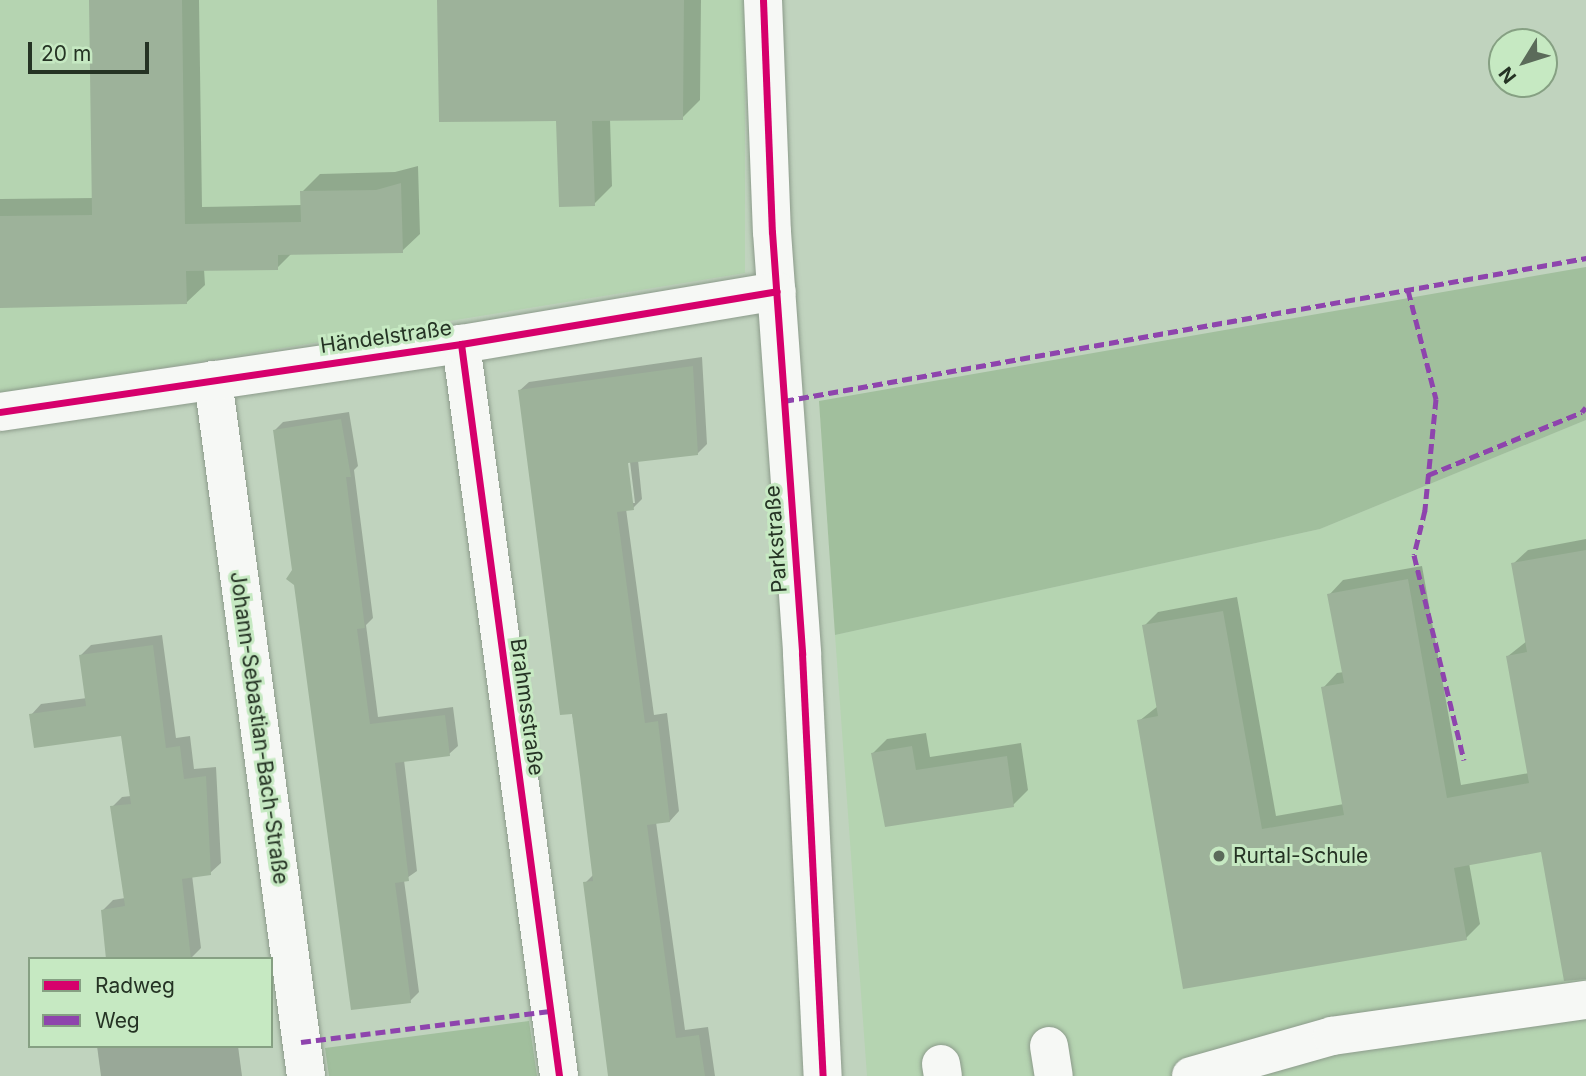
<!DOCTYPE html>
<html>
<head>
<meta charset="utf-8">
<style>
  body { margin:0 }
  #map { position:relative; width:1586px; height:1076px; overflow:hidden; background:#c0d3be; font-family:Inter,sans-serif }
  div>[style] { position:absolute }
  .built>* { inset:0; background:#b5d4b1 }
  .green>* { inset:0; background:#a1bf9d }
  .shadow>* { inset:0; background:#0003 }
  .building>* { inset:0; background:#9db29a }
  .roads { filter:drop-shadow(0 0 2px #8c9b8b) drop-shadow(0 0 2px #8c9b8b) }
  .minor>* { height:38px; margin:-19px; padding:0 19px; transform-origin:19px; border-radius:19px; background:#f6f8f5 }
  .quiet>* { height:5px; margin-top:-2.5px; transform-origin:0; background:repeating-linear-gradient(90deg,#8e44ad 0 10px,transparent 0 15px) }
  .cycleway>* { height:7px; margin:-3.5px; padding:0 3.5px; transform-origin:3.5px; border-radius:3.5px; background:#d6006c }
  .dots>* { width:19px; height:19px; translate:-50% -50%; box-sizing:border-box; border:4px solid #c6e9c2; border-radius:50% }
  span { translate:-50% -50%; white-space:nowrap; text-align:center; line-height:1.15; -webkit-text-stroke:6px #c6e9c2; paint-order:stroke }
  .street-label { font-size:21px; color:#253324 }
  .poi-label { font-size:21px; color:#253324 }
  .left { translate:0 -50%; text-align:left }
  .legend { position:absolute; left:28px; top:957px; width:245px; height:91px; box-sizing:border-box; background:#c6e9c2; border:2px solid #86a083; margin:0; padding:9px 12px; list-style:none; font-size:21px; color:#253324 }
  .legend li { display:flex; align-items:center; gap:14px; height:35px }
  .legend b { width:35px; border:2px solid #86a083 }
  .north { position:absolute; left:1488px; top:28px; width:70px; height:70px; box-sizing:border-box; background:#c6e9c2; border:2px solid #86a083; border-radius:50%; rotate:232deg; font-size:19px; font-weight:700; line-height:28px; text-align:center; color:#253324 }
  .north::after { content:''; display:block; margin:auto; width:24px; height:32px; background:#5b6b5a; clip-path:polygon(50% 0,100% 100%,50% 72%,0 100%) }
  .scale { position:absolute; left:28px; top:42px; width:121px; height:32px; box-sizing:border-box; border:4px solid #253324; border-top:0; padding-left:9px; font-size:21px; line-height:24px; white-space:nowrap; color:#253324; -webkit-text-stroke:5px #c6e9c2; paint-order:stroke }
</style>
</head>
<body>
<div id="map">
  <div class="built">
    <div style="clip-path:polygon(0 0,745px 0,745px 273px,0 394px)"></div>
    <div style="clip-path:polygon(1586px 420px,1586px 1076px,867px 1076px,835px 635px,1320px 529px)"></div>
  </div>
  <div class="green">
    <div style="clip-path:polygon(1586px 267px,1586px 420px,1320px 529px,835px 635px,819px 401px)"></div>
    <div style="clip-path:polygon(529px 1021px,537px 1076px,329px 1076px,325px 1048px)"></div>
  </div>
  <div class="shadow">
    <div style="clip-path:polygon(91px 0,199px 0,202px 207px,302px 205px,302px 192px,320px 174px,395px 172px,418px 166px,420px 234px,402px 251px,292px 253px,277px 268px,204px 269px,205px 285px,187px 302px,0 305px,0 199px,94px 198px)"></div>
    <div style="clip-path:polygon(439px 0,701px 0,700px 100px,682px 118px,610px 119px,612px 186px,594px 204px,557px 119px)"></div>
    <div style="clip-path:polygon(evenodd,702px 357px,707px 444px,698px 453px,638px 460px,642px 499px,633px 508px,626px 509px,654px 715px,667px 713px,679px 811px,670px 821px,656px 822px,685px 1030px,708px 1027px,715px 1076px,611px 1076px,585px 883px,594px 874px,581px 767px,519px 391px,529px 382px,702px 357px,629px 454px,635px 503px,631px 503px,625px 455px,629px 454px)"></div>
    <div style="clip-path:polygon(349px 412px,358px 466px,354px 470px,373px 618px,366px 625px,378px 717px,453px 707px,458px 746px,449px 754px,404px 760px,417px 871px,404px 880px,419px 992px,410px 1001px,294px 571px,275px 430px,283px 422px)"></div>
    <div style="clip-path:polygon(1586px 539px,1586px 977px,1542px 850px,1469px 863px,1480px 924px,1466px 938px,1185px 987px,1139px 721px,1158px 706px,1144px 626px,1158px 612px,1237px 597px,1276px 816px,1344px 804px,1323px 688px,1337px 673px,1344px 672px,1329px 595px,1343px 580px,1422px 566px,1461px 785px,1529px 773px,1508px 656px,1527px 641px,1513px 564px,1528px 550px)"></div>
    <div style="clip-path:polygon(162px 635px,176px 738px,190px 736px,194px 769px,216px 767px,221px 863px,210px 873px,192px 875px,201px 948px,190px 959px,103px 910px,113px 900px,125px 898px,112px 807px,122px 797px,131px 796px,123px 734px,31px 715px,41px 704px,87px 698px,81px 655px,91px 645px)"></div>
    <div style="clip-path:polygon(926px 733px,930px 757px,1021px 743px,1028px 790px,1013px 805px,886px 825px,873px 753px,887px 739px)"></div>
    <div style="clip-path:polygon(97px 1046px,238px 1046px,242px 1076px,101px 1076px)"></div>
  </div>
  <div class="building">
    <div style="clip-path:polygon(89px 0,182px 0,185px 224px,301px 222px,300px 191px,376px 190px,401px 183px,403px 253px,278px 255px,278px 270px,186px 271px,187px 304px,0 308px,0 216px,92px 215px)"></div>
    <div style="clip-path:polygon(437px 0,684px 0,683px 120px,592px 121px,595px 206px,559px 207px,556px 121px,439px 122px)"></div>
    <div style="clip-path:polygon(693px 366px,698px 455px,628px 463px,634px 510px,617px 512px,645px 723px,658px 721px,670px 822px,647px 825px,676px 1038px,699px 1035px,705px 1076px,608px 1076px,583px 882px,593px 881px,579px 767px,572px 714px,560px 715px,518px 390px)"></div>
    <div style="clip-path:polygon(341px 419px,351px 477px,346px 477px,365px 628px,357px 629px,370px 724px,445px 715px,450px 756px,395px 763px,409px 881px,395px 883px,411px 1003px,351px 1010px,294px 585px,286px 579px,292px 570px,273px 430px)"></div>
    <div style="clip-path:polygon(1586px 550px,1586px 979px,1564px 981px,1541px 852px,1454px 868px,1467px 940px,1183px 989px,1137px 720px,1158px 716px,1142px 625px,1223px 611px,1262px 829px,1344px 815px,1321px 687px,1344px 683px,1327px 594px,1408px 579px,1447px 798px,1529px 783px,1506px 656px,1527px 652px,1511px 563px)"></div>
    <div style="clip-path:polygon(153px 645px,166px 748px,180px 746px,184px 779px,206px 776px,211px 875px,182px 879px,191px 959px,106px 959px,101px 910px,125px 906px,110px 806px,131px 804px,121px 736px,34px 748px,29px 714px,86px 706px,79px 655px)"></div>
    <div style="clip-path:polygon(912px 746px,916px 770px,1007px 756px,1014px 807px,885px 827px,871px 753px)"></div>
  </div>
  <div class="roads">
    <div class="minor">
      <div style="left:763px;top:0;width:232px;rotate:87.8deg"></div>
      <div style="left:772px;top:232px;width:423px;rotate:85.9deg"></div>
      <div style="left:802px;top:654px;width:423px;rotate:87.2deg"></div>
      <div style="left:461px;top:344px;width:739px;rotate:82.37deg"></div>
      <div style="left:213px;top:380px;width:702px;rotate:82.39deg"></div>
      <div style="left:0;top:412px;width:466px;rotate:-8.4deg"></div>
      <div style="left:461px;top:344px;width:320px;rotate:-9.5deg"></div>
      <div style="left:1049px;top:1046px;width:30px;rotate:81deg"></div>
      <div style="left:941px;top:1064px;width:12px;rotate:81deg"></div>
      <div style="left:1191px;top:1076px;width:147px;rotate:-15.8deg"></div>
      <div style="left:1332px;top:1036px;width:257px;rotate:-8.1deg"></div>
    </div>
  </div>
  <div class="quiet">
    <div style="left:1408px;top:290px;width:113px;rotate:75.6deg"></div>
    <div style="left:1436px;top:399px;width:112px;rotate:95.7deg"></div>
    <div style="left:1425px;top:510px;width:46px;rotate:103.7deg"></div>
    <div style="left:1414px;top:555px;width:211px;rotate:76.3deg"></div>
    <div style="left:784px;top:401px;width:815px;rotate:-10.11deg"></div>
    <div style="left:1428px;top:475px;width:166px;rotate:-22.2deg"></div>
    <div style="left:1582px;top:412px;width:6px;rotate:-51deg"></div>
    <div style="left:301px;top:1042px;width:251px;rotate:-7.1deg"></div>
  </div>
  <div class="cycleway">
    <div style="left:763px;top:0;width:232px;rotate:87.8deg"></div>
    <div style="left:772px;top:232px;width:423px;rotate:85.9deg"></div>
    <div style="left:802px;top:654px;width:423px;rotate:87.2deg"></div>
    <div style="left:461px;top:344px;width:739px;rotate:82.37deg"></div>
    <div style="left:0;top:412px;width:466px;rotate:-8.4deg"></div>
    <div style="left:461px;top:344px;width:320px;rotate:-9.5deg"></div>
  </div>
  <div class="dots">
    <div style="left:1219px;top:856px;background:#5b6b5a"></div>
  </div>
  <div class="street-label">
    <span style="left:386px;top:337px;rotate:-8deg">Händelstraße</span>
    <span style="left:776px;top:539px;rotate:-94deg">Parkstraße</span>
    <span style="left:527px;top:707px;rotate:82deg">Brahmsstraße</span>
    <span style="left:259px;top:728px;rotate:82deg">Johann-Sebastian-Bach-Straße</span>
  </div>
  <div class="poi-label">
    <span class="left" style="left:1233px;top:856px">Rurtal-Schule</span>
  </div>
  <ul class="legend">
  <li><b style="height:9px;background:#d6006c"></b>Radweg</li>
  <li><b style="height:9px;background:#8e44ad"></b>Weg</li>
  </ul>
  <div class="north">N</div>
  <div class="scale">20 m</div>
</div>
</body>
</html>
